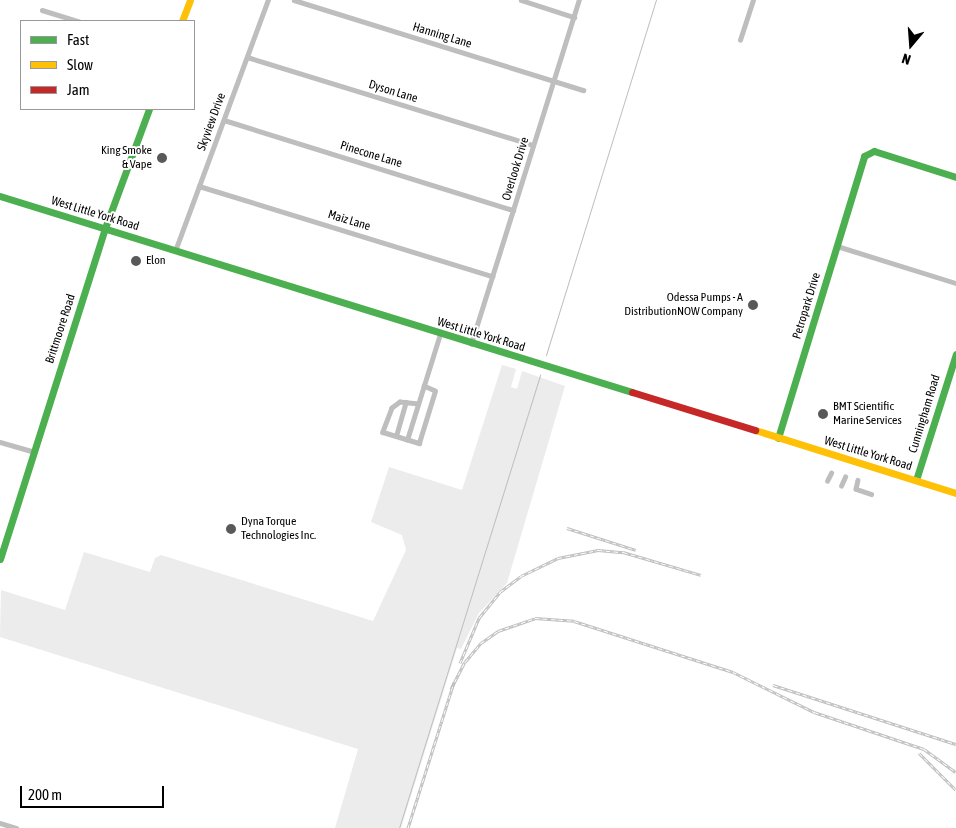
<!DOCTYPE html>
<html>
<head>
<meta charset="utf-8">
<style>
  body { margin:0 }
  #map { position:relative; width:956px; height:828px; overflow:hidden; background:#fff; font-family:"Asap Condensed",sans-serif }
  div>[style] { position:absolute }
  .green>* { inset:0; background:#ececec }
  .stream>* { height:1px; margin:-0.5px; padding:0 0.5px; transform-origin:0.5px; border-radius:0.5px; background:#bfbfbf }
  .street>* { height:4.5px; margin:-2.25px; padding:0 2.25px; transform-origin:2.25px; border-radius:2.25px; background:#bebebe }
  .fast>* { height:7px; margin:-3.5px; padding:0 3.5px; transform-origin:3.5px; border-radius:3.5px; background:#4caf50 }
  .slow>* { height:7px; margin:-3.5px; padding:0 3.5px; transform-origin:3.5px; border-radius:3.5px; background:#ffc107 }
  .jam>* { height:7px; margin:-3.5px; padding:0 3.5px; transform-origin:3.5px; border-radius:3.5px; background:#c62828 }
  .rail>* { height:3px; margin-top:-1.5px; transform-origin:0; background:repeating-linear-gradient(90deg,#fff 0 4px,#bebebe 0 8px); box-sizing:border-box; border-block:1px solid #bebebe }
  .dots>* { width:14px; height:14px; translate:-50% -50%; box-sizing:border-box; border:2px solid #fff; border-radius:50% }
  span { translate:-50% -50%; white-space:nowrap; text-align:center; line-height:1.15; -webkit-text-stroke:4px #fff; paint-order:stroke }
  .street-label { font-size:12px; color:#000 }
  .poi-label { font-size:12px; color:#000 }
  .right { translate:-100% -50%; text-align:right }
  .left { translate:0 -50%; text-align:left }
  .legend { position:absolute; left:20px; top:20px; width:175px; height:90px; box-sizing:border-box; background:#fff; border:1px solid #999; margin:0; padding:6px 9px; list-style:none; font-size:15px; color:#000 }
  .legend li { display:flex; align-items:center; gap:10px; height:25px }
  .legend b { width:25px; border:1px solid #999 }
  .north { position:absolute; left:886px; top:20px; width:50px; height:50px; -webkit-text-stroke:4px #fff; paint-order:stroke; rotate:198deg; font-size:14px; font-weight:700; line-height:20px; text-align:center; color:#000 }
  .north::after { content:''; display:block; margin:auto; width:18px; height:22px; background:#000; clip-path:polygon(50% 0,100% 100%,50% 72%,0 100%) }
  .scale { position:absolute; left:20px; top:786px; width:144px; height:22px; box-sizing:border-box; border:2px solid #000; border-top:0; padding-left:6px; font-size:15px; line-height:18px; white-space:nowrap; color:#000; -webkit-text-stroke:4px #fff; paint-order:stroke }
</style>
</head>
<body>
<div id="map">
  <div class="green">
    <div style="clip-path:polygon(502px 365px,516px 369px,511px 387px,517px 389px,522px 371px,565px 386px,507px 583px,479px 613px,461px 649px,457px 648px,401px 828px,335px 828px,358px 749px,0 637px,1px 590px,65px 610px,84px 552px,150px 572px,155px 558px,161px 555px,373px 621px,406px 550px,402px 535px,371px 522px,389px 467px,462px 490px)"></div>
  </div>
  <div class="stream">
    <div style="left:546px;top:355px;width:372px;rotate:-72.8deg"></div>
    <div style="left:399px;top:828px;width:475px;rotate:-72.7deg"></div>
  </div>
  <div class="street">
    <div style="left:294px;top:0;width:303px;rotate:17.3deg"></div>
    <div style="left:521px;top:0;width:56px;rotate:17.8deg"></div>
    <div style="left:42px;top:10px;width:39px;rotate:17deg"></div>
    <div style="left:740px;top:40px;width:42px;rotate:-72deg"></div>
    <div style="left:247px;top:57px;width:299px;rotate:17.1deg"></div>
    <div style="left:224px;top:120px;width:303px;rotate:17.3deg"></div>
    <div style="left:199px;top:186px;width:307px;rotate:17.1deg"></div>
    <div style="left:837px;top:246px;width:125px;rotate:17.3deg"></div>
    <div style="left:175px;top:251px;width:268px;rotate:-69.7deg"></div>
    <div style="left:471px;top:344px;width:361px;rotate:-72.6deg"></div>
    <div style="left:418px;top:404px;width:18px;rotate:-174deg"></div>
    <div style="left:400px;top:402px;width:10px;rotate:143deg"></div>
    <div style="left:392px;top:408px;width:26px;rotate:111deg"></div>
    <div style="left:383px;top:432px;width:38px;rotate:17deg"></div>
    <div style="left:419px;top:443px;width:54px;rotate:-72.9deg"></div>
    <div style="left:435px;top:391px;width:12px;rotate:-156deg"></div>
    <div style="left:396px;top:436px;width:35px;rotate:-74deg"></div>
    <div style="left:407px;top:440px;width:111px;rotate:-72.7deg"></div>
    <div style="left:0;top:442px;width:35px;rotate:16deg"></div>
    <div style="left:858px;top:480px;width:9px;rotate:103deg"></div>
    <div style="left:856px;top:489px;width:16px;rotate:18deg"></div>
    <div style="left:827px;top:481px;width:9px;rotate:-63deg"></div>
    <div style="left:841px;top:486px;width:10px;rotate:-66deg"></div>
    <div style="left:0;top:823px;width:17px;rotate:17deg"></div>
  </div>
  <div class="fast">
    <div style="left:0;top:196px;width:662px;rotate:17.23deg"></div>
    <div style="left:778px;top:438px;width:295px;rotate:-73deg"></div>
    <div style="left:864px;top:156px;width:11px;rotate:-27deg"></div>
    <div style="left:874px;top:151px;width:86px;rotate:17.6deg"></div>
    <div style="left:916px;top:480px;width:132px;rotate:-72.4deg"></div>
    <div style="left:0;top:559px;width:347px;rotate:-72.4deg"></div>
    <div style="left:105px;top:228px;width:127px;rotate:-69.7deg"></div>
  </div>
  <div class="slow">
    <div style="left:182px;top:21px;width:22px;rotate:-69deg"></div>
    <div style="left:755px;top:430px;width:211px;rotate:17.4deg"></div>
  </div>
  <div class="jam">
    <div style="left:632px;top:392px;width:129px;rotate:17.2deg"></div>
  </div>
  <div class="rail">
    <div style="left:567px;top:528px;width:72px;rotate:17.7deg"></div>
    <div style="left:460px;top:663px;width:49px;rotate:-67.1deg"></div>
    <div style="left:479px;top:618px;width:33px;rotate:-51deg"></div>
    <div style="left:500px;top:592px;width:26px;rotate:-37deg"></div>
    <div style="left:521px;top:576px;width:41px;rotate:-25.9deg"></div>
    <div style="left:558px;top:558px;width:41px;rotate:-11.3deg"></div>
    <div style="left:598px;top:550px;width:25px;rotate:5deg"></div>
    <div style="left:623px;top:552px;width:81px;rotate:16.4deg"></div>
    <div style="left:773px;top:685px;width:192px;rotate:17.9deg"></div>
    <div style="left:451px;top:689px;width:30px;rotate:-63deg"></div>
    <div style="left:465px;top:662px;width:25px;rotate:-50deg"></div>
    <div style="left:481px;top:643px;width:21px;rotate:-35deg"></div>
    <div style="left:498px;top:631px;width:39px;rotate:-19deg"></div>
    <div style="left:535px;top:618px;width:39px;rotate:4deg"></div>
    <div style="left:574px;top:621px;width:167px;rotate:17.8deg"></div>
    <div style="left:733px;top:672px;width:90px;rotate:26.3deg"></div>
    <div style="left:814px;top:712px;width:116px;rotate:18.6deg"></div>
    <div style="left:924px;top:749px;width:39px;rotate:36deg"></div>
    <div style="left:919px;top:753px;width:52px;rotate:45deg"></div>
    <div style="left:408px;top:828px;width:153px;rotate:-72.5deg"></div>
  </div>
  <div class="dots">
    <div style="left:162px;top:158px;background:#595959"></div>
    <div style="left:136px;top:261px;background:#595959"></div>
    <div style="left:753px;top:305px;background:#595959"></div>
    <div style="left:823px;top:414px;background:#595959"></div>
    <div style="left:231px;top:529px;background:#595959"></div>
  </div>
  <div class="street-label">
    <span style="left:442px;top:36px;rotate:17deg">Hanning Lane</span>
    <span style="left:393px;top:92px;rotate:17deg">Dyson Lane</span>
    <span style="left:212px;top:122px;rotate:-70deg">Skyview Drive</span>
    <span style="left:371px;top:155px;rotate:17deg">Pinecone Lane</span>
    <span style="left:516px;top:169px;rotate:-73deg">Overlook Drive</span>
    <span style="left:95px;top:214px;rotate:17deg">West Little York Road</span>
    <span style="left:349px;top:221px;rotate:17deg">Maiz Lane</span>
    <span style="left:807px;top:306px;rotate:-73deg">Petropark Drive</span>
    <span style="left:61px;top:329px;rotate:-72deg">Brittmoore Road</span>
    <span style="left:481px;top:335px;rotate:17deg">West Little York Road</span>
    <span style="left:925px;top:414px;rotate:-73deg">Cunningham Road</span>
    <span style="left:868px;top:454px;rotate:17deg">West Little York Road</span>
  </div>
  <div class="poi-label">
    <span class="right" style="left:152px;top:158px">King Smoke<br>&amp; Vape</span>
    <span class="left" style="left:146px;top:261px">Elon</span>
    <span class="right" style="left:743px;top:305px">Odessa Pumps - A<br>DistributionNOW Company</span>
    <span class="left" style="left:833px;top:414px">BMT Scientific<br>Marine Services</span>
    <span class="left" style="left:241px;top:529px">Dyna Torque<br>Technologies Inc.</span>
  </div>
  <ul class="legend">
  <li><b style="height:6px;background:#4caf50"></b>Fast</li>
  <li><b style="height:6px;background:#ffc107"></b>Slow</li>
  <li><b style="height:6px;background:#c62828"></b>Jam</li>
  </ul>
  <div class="north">N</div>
  <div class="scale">200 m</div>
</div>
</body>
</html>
